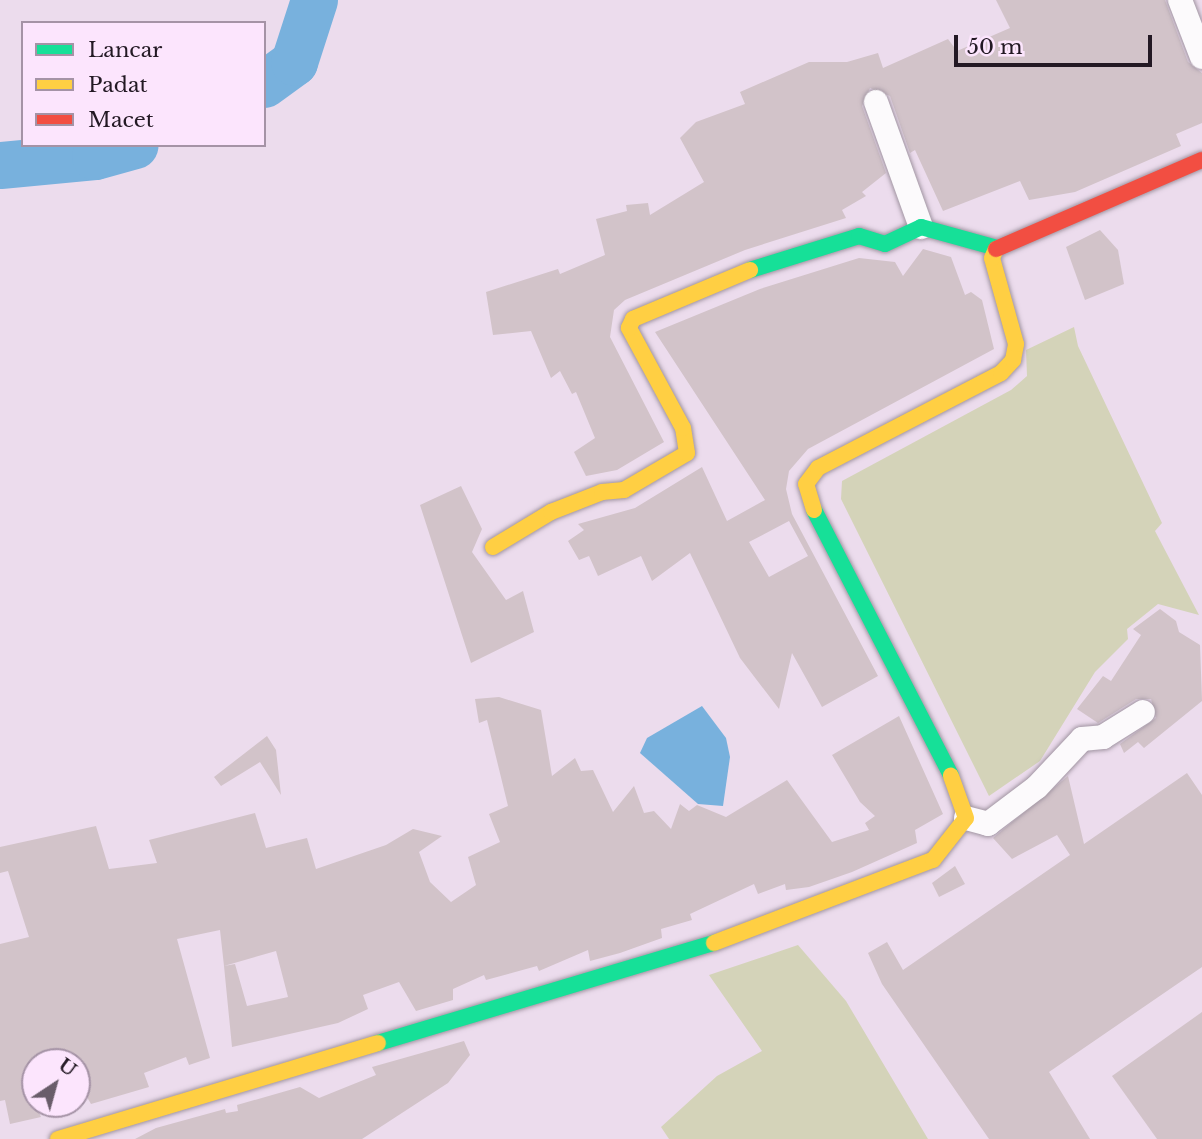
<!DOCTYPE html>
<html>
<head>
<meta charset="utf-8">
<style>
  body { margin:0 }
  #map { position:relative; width:1202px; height:1139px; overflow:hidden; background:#ecdced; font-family:"Libre Baskerville",serif }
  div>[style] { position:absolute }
  .green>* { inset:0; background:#d4d3b9 }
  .water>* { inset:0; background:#78b1dd }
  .river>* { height:47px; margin:-23.5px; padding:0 23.5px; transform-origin:23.5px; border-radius:23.5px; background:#78b1dd }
  .building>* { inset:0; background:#d2c3c9 }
  .roads { filter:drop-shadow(0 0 2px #a195a2) drop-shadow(0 0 2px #a195a2) }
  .street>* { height:24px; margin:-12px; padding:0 12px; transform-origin:12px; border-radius:12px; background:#fcfafc }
  .fast>* { height:16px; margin:-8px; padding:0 8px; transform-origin:8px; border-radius:8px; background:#16e098 }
  .slow>* { height:16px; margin:-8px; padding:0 8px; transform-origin:8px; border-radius:8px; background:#ffcf43 }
  .jam>* { height:16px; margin:-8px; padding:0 8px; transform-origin:8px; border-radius:8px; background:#f24e42 }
  span { translate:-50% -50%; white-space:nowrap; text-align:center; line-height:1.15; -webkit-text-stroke:6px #fce5fd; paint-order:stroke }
  .legend { position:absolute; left:21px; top:21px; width:245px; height:126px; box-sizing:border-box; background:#fce5fd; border:2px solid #a593a6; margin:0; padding:9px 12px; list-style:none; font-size:21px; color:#231924 }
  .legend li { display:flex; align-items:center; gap:14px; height:35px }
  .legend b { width:35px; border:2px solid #a593a6 }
  .north { position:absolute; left:21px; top:1048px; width:70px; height:70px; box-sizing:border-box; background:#fce5fd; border:2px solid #a593a6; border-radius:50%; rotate:36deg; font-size:19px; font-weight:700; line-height:28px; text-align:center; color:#231924 }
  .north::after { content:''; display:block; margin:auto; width:24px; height:32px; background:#695d6a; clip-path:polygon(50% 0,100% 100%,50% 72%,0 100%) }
  .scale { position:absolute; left:954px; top:35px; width:198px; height:32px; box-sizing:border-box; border:4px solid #231924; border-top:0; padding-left:9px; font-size:21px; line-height:24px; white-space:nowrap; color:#231924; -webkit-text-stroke:5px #fce5fd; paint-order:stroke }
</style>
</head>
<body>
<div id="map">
  <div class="green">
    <div style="clip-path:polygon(1074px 327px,1078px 346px,1162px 523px,1155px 531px,1199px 615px,1158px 604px,1127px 629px,1128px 639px,1095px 672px,1040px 761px,989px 796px,841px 499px,842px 481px,1011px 390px,1027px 376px,1026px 350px)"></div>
    <div style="clip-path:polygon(798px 945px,846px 1001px,928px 1139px,669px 1139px,661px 1127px,717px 1076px,762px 1051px,709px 975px)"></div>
  </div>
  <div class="water">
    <div style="clip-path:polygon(702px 706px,726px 738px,730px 757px,723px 806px,698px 804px,640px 753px,647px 738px)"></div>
  </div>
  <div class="river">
    <div style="left:264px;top:84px;width:37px;rotate:-36deg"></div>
    <div style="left:294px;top:62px;width:65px;rotate:-72.1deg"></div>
    <div style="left:0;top:165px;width:95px;rotate:-5.4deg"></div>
    <div style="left:95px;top:156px;width:41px;rotate:-15.4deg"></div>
  </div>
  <div class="building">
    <div style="clip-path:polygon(996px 0,1165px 0,1188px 62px,1202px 73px,1202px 123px,1176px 134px,1181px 146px,1075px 192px,1029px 200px,1020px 181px,943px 211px,915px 150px,910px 153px,890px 96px,870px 88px,862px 106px,886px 173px,862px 192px,866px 196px,842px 210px,846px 218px,745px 250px,625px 300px,614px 310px,610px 337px,664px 442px,617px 470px,586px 476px,574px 452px,595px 438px,576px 392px,572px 394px,560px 371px,551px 378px,531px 331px,493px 335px,486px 292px,558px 269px,560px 274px,605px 255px,596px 219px,627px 211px,626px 205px,648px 203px,650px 215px,704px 182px,680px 138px,696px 122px,745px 104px,740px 92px,809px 62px,847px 62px,878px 53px,883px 68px,948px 39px,957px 51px,1010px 28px)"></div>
    <div style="clip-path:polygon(1100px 230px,1118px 250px,1124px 284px,1085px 300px,1066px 247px)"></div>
    <div style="clip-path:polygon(evenodd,923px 249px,951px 257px,965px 295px,971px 292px,982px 300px,994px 349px,808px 449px,789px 471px,786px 489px,792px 514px,878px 676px,822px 707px,792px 653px,779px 709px,740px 658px,690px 553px,652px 581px,641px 556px,598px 576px,589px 556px,579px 560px,568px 541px,584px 530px,578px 524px,635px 508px,702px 467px,727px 521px,765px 500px,655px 332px,760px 289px,859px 258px,895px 262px,903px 276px,923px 249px,789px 521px,808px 556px,769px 577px,749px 542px,789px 521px)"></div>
    <div style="clip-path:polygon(461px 486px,482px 529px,472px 552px,506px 600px,523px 591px,534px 632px,471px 663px,420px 505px)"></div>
    <div style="clip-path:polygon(1160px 609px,1176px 621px,1179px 632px,1200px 645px,1202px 701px,1144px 748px,1138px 742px,1124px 753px,1120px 744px,1156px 718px,1151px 699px,1136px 699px,1098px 723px,1077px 709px,1103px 676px,1111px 681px,1141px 635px,1133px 629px)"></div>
    <div style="clip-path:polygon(499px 697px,541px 710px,552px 776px,575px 758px,581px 771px,593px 770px,613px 812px,634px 786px,644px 813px,654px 811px,671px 829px,680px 804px,689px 811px,697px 805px,726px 817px,787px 780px,832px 842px,869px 830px,865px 823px,875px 816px,860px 802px,832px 755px,899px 716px,943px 814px,915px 830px,917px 843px,852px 872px,809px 887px,786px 890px,785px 884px,758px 894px,754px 884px,690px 914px,692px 920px,661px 929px,662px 938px,620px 953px,590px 961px,588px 950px,539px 971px,537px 966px,486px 980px,484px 975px,453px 989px,453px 1000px,416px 1011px,399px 982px,363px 995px,368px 1009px,338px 1023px,232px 1047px,224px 966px,235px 964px,247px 1006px,288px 997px,276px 951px,224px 966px,220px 930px,177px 939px,210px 1058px,189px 1065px,186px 1057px,144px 1073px,149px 1087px,91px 1104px,77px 1080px,77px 1062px,35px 1062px,35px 1104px,41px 1117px,10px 1124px,5px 1100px,0 1101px,0 944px,29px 937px,8px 871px,0 873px,0 847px,96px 826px,109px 869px,157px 863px,149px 840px,255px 813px,266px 848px,307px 838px,316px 869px,386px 845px,413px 829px,442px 836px,419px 852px,430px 882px,451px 902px,476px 885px,468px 857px,500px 842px,489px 814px,508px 806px,487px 720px,479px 723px,475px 699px)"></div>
    <div style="clip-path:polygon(267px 736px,276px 750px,281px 795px,260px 762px,221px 786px,214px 777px)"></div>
    <div style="clip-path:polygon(1187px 773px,1202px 795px,1202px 967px,1049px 1072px,1090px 1139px,989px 1139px,882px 984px,868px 953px,887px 942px,903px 970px,1070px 855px,1057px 835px,1012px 859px,993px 838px,1068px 776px,1084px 844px)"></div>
    <div style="clip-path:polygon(955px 866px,965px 884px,939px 897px,932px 883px)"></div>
    <div style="clip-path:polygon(1202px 1012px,1202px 1139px,1157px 1139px,1112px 1076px)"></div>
    <div style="clip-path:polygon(464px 1041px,470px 1055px,448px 1083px,362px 1139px,135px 1139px,156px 1128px,225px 1109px,226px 1113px,238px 1111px,237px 1105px,300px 1087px,319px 1098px,376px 1075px,372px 1067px)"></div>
  </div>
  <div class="roads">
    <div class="street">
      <div style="left:1180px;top:0;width:61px;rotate:68.9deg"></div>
      <div style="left:876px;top:102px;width:133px;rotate:70.2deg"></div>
      <div style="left:966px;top:818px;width:23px;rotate:15deg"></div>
      <div style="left:988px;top:824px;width:61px;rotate:-37.1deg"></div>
      <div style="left:1037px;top:787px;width:66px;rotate:-46.8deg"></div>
      <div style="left:1082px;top:739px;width:21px;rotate:-5deg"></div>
      <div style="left:1103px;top:737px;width:47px;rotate:-32deg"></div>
    </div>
    <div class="fast">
      <div style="left:750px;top:270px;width:114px;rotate:-17.3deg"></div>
      <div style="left:859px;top:236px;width:27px;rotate:17deg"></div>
      <div style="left:885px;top:244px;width:40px;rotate:-25deg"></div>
      <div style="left:921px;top:227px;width:79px;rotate:15.4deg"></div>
      <div style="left:814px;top:510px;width:299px;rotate:62.7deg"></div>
      <div style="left:378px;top:1043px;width:351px;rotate:-16.6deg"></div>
    </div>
    <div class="slow">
      <div style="left:814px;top:510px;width:27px;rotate:-107deg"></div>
      <div style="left:806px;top:484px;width:20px;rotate:-53deg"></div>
      <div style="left:818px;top:468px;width:206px;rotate:-27.4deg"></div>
      <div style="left:1001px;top:373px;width:18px;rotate:-47deg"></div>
      <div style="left:1013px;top:360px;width:16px;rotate:-79deg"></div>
      <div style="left:1016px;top:344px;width:89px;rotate:-105.6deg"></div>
      <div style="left:992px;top:258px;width:10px;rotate:-66deg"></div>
      <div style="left:493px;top:547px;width:68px;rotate:-31.1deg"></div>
      <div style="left:551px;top:512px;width:55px;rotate:-21.4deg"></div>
      <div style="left:602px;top:492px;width:22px;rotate:-5deg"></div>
      <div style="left:624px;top:490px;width:73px;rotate:-30.4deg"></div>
      <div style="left:687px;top:453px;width:25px;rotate:-99deg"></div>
      <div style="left:683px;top:428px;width:114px;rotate:-118.4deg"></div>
      <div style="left:629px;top:328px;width:10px;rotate:-66deg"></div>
      <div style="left:633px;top:319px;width:127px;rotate:-22.7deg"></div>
      <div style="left:714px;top:943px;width:234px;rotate:-20.8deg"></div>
      <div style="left:933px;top:860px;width:53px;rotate:-51.8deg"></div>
      <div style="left:966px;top:818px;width:45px;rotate:-109.7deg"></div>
      <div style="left:58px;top:1139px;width:334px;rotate:-16.7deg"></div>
    </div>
    <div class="jam">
      <div style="left:996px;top:249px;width:224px;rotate:-23.4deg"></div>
    </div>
  </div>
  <ul class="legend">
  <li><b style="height:9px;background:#16e098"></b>Lancar</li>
  <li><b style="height:9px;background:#ffcf43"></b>Padat</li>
  <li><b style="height:9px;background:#f24e42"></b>Macet</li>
  </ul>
  <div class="north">U</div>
  <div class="scale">50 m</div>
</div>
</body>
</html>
